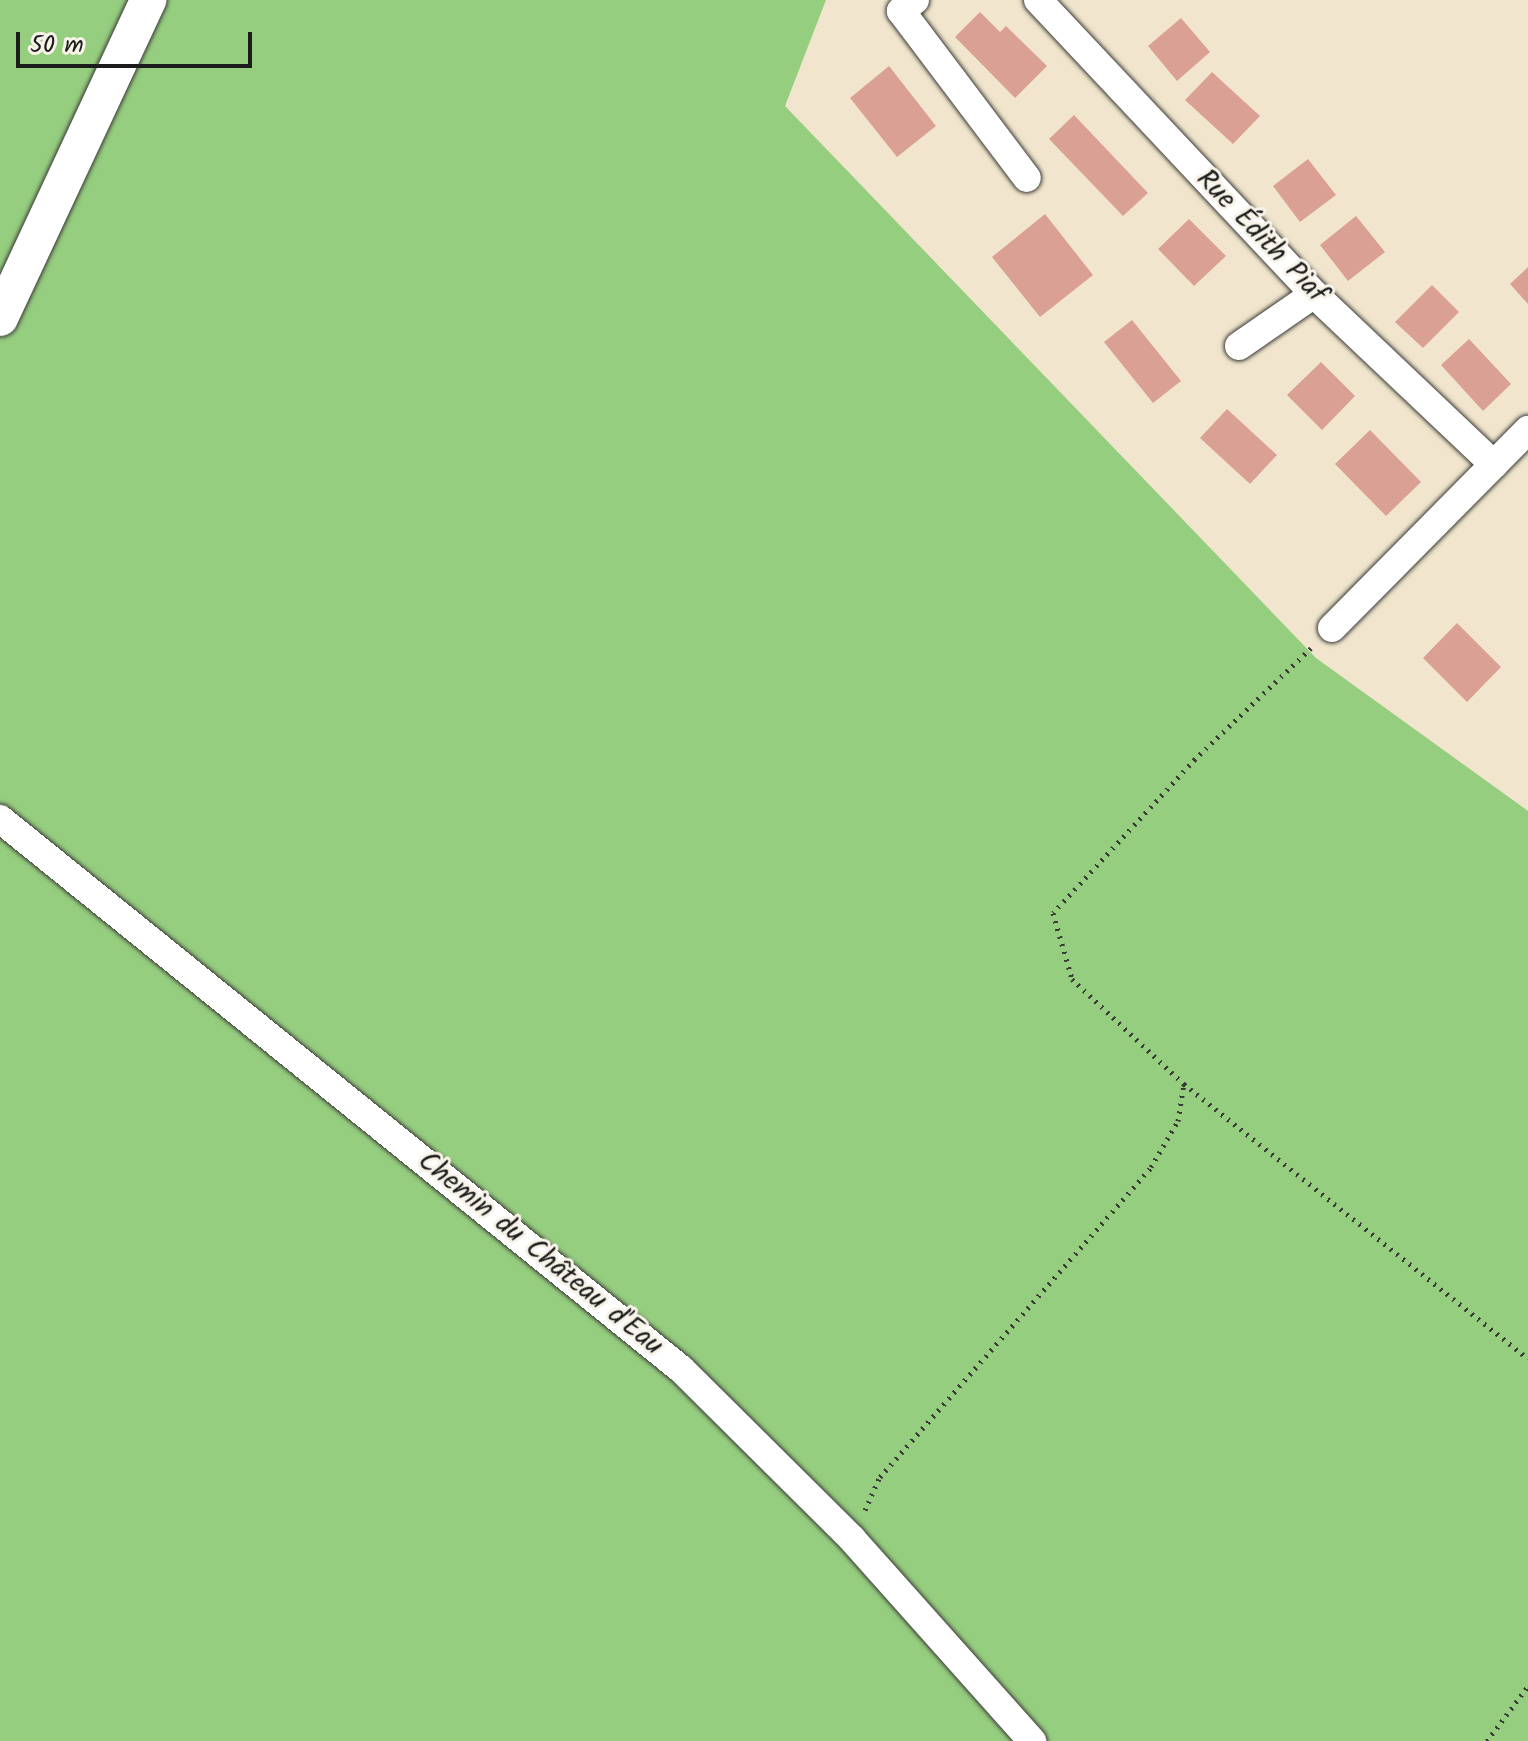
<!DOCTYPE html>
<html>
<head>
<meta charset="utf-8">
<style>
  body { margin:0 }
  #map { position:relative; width:1528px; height:1741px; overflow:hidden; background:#f1e6cd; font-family:Kalam,sans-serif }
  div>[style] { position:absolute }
  .green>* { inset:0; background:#96ce80 }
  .building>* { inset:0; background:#dba094 }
  .path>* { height:5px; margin-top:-2.5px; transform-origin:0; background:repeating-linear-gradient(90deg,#3c3a37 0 2px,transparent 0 8px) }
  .roads { filter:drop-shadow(0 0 2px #3c3a37) drop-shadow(0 0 2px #3c3a37) }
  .minor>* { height:28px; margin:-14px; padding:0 14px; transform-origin:14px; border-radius:14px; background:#fff }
  .tertiary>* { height:36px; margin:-18px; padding:0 18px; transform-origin:18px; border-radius:18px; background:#fff }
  span { translate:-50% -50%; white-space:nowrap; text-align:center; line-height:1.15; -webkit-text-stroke:6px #f7f3e8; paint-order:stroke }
  .street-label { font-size:28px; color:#1c1c1c }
  .scale { position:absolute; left:16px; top:32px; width:236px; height:36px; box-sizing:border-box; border:4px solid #1c1c1c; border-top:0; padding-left:10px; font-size:24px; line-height:28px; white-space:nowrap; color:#1c1c1c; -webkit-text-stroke:6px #f7f3e8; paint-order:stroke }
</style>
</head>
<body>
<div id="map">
  <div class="green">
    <div style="clip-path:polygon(0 0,826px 0,785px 106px,1316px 658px,1528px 811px,1528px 1741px,0 1741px)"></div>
  </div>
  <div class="building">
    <div style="clip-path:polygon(980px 12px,1000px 32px,1006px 26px,1047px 66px,1015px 98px,955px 37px)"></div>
    <div style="clip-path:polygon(1181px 18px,1210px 52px,1177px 81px,1148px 46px)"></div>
    <div style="clip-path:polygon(889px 66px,936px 126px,897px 157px,850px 98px)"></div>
    <div style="clip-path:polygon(1212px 72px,1260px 116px,1233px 144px,1185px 100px)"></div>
    <div style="clip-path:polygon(1074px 115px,1148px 193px,1123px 216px,1049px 139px)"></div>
    <div style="clip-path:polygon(1308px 159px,1336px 195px,1300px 222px,1273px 186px)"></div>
    <div style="clip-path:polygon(1045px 214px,1093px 275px,1040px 317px,992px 257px)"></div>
    <div style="clip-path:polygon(1356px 216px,1385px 252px,1348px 281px,1320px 245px)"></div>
    <div style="clip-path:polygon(1189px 219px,1226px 256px,1194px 286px,1158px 249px)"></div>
    <div style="clip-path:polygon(1528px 267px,1528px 304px,1510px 284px)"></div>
    <div style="clip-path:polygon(1432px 285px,1459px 312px,1423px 348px,1395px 322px)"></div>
    <div style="clip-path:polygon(1132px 320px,1181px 381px,1153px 403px,1104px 342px)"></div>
    <div style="clip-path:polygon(1469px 339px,1511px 384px,1483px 411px,1441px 365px)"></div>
    <div style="clip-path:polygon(1321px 362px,1355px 396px,1322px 430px,1287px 395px)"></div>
    <div style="clip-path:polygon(1227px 409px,1277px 455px,1250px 484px,1200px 438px)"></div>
    <div style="clip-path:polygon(1370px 430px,1421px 482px,1386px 516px,1335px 464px)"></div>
    <div style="clip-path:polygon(1457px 623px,1501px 667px,1467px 702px,1423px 658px)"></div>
  </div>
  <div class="path">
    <div style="left:1311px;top:648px;width:161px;rotate:136.3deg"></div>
    <div style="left:1195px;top:759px;width:209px;rotate:132.7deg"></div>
    <div style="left:1053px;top:913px;width:69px;rotate:73.9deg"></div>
    <div style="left:1072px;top:979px;width:154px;rotate:43.2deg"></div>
    <div style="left:1184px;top:1084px;width:440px;rotate:38.6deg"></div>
    <div style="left:865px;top:1510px;width:36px;rotate:-66deg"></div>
    <div style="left:880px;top:1477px;width:412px;rotate:-48.8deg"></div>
    <div style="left:1151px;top:1167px;width:53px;rotate:-59.6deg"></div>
    <div style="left:1178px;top:1121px;width:36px;rotate:-81deg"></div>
    <div style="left:1487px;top:1741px;width:69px;rotate:-53.3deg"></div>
  </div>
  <div class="roads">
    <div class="minor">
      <div style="left:915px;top:0;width:18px;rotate:142deg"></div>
      <div style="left:901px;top:11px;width:209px;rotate:53deg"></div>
      <div style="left:1038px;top:0;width:403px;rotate:46.8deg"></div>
      <div style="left:1314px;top:294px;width:248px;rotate:43.5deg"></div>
      <div style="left:1239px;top:346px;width:91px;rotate:-34.7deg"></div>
      <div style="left:1332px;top:628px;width:279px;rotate:-45.3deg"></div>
      <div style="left:0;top:819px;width:875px;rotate:38.93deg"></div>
      <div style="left:681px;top:1369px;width:241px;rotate:44.8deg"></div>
      <div style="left:852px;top:1539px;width:271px;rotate:48.3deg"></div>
    </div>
    <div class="tertiary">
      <div style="left:0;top:318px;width:351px;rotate:-65deg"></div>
    </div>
  </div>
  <div class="street-label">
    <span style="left:1261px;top:237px;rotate:46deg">Rue Édith Piaf</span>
    <span style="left:540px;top:1254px;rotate:39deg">Chemin du Château d'Eau</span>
  </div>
  <div class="scale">50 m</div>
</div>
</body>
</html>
